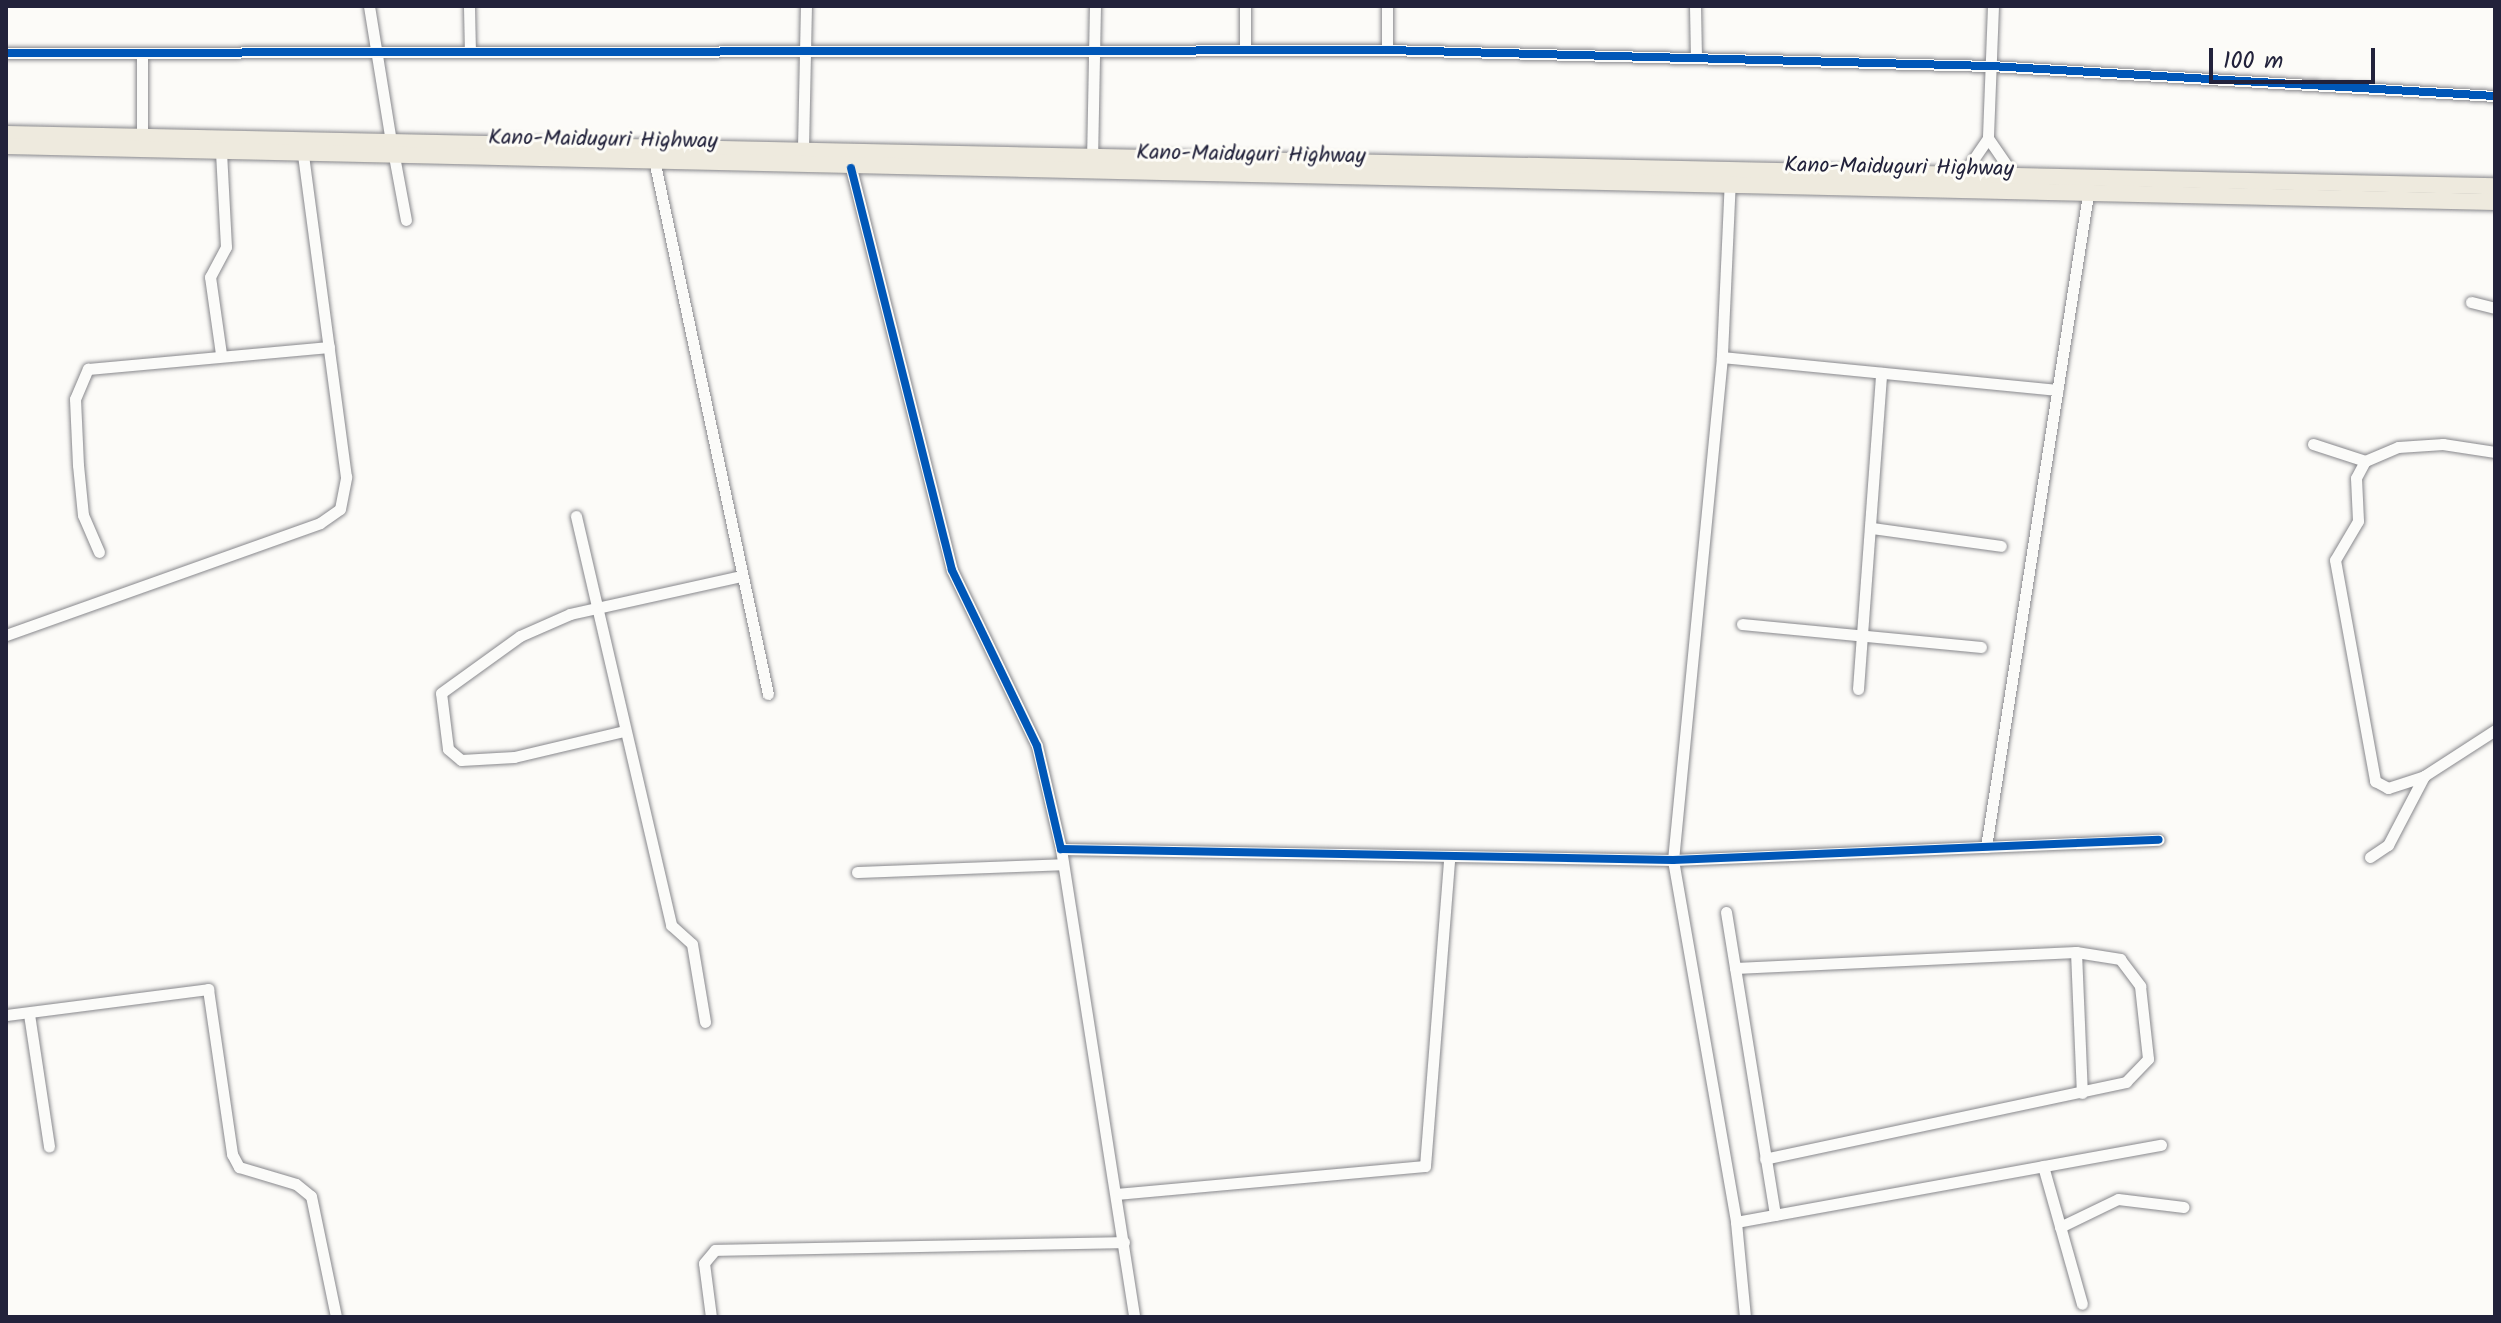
<!DOCTYPE html>
<html>
<head>
<meta charset="utf-8">
<style>
  body { margin:0 }
  #map { position:relative; width:2501px; height:1323px; overflow:hidden; background:#fcfbf8; font-family:Kalam,sans-serif }
  div>[style] { position:absolute }
  .roads { filter:drop-shadow(0 0 2px #88888c) drop-shadow(0 0 2px #88888c) }
  .minor>* { height:11px; margin:-5.5px; padding:0 5.5px; transform-origin:5.5px; border-radius:5.5px; background:#fbfbf9 }
  .highway>* { height:16px; margin:-8px; padding:0 8px; transform-origin:8px; border-radius:8px; background:#eeeade }
  .cycleway>* { height:8px; margin:-4px; padding:0 4px; transform-origin:4px; border-radius:4px; background:#0057b8 }
  span { translate:-50% -50%; white-space:nowrap; text-align:center; line-height:1.15; -webkit-text-stroke:6px #fdfcf7; paint-order:stroke }
  .street-label { font-size:22px; color:#22223b }
  .frame { position:absolute; inset:0; border:8px solid #22223b; pointer-events:none }
  .scale { position:absolute; left:2209px; top:48px; width:166px; height:36px; box-sizing:border-box; border:4px solid #22223b; border-top:0; padding-left:10px; font-size:24px; line-height:28px; white-space:nowrap; color:#22223b; -webkit-text-stroke:6px #fdfcf7; paint-order:stroke }
</style>
</head>
<body>
<div id="map">
  <div class="roads">
    <div class="minor">
      <div style="left:369px;top:6px;width:138px;rotate:80.8deg"></div>
      <div style="left:469px;top:6px;width:46px;rotate:88.8deg"></div>
      <div style="left:1695px;top:6px;width:51px;rotate:88.9deg"></div>
      <div style="left:1993px;top:6px;width:132px;rotate:92.2deg"></div>
      <div style="left:1988px;top:138px;width:46px;rotate:55.6deg"></div>
      <div style="left:1245px;top:49px;width:43px;rotate:-90deg"></div>
      <div style="left:1387px;top:50px;width:44px;rotate:-90deg"></div>
      <div style="left:6px;top:53px;width:1381px;rotate:-0.12deg"></div>
      <div style="left:1387px;top:50px;width:604px;rotate:1.52deg"></div>
      <div style="left:1991px;top:66px;width:505px;rotate:3.41deg"></div>
      <div style="left:142px;top:137px;width:84px;rotate:-90deg"></div>
      <div style="left:803px;top:148px;width:142px;rotate:-88.8deg"></div>
      <div style="left:653px;top:155px;width:551px;rotate:77.96deg"></div>
      <div style="left:394px;top:156px;width:65px;rotate:79.4deg"></div>
      <div style="left:1092px;top:161px;width:155px;rotate:-88.9deg"></div>
      <div style="left:851px;top:168px;width:414px;rotate:75.9deg"></div>
      <div style="left:952px;top:570px;width:195px;rotate:64.2deg"></div>
      <div style="left:1037px;top:746px;width:106px;rotate:76.9deg"></div>
      <div style="left:1061px;top:849px;width:612px;rotate:1.03deg"></div>
      <div style="left:1673px;top:860px;width:486px;rotate:-2.4deg"></div>
      <div style="left:1962px;top:176px;width:46px;rotate:-55.6deg"></div>
      <div style="left:1730px;top:178px;width:179px;rotate:92.6deg"></div>
      <div style="left:1722px;top:357px;width:505px;rotate:95.56deg"></div>
      <div style="left:1673px;top:860px;width:367px;rotate:80.1deg"></div>
      <div style="left:1736px;top:1222px;width:95px;rotate:84.6deg"></div>
      <div style="left:2471px;top:302px;width:25px;rotate:14deg"></div>
      <div style="left:221px;top:354px;width:78px;rotate:-98.1deg"></div>
      <div style="left:210px;top:277px;width:34px;rotate:-62deg"></div>
      <div style="left:226px;top:247px;width:95px;rotate:-93deg"></div>
      <div style="left:1722px;top:357px;width:337px;rotate:5.6deg"></div>
      <div style="left:2313px;top:444px;width:55px;rotate:18.1deg"></div>
      <div style="left:2495px;top:452px;width:53px;rotate:-171.3deg"></div>
      <div style="left:2443px;top:444px;width:45px;rotate:176.2deg"></div>
      <div style="left:2398px;top:447px;width:36px;rotate:157deg"></div>
      <div style="left:2365px;top:461px;width:19px;rotate:118deg"></div>
      <div style="left:2356px;top:478px;width:43px;rotate:87.3deg"></div>
      <div style="left:2358px;top:521px;width:45px;rotate:120.5deg"></div>
      <div style="left:2335px;top:560px;width:225px;rotate:79.7deg"></div>
      <div style="left:2375px;top:781px;width:15px;rotate:28deg"></div>
      <div style="left:2388px;top:788px;width:38px;rotate:-18deg"></div>
      <div style="left:2424px;top:776px;width:85px;rotate:-32.9deg"></div>
      <div style="left:576px;top:516px;width:420px;rotate:76.9deg"></div>
      <div style="left:671px;top:925px;width:28px;rotate:42deg"></div>
      <div style="left:692px;top:944px;width:79px;rotate:80.5deg"></div>
      <div style="left:1872px;top:528px;width:130px;rotate:7.9deg"></div>
      <div style="left:99px;top:552px;width:40px;rotate:-113.4deg"></div>
      <div style="left:83px;top:515px;width:50px;rotate:-95.7deg"></div>
      <div style="left:78px;top:465px;width:66px;rotate:-92.6deg"></div>
      <div style="left:75px;top:399px;width:33px;rotate:-67deg"></div>
      <div style="left:88px;top:369px;width:242px;rotate:-5.2deg"></div>
      <div style="left:1742px;top:624px;width:240px;rotate:5.5deg"></div>
      <div style="left:6px;top:635px;width:333px;rotate:-19.6deg"></div>
      <div style="left:320px;top:523px;width:24px;rotate:-35deg"></div>
      <div style="left:340px;top:509px;width:33px;rotate:-79deg"></div>
      <div style="left:346px;top:477px;width:326px;rotate:-97.6deg"></div>
      <div style="left:1858px;top:689px;width:317px;rotate:-85.8deg"></div>
      <div style="left:624px;top:731px;width:113px;rotate:166.7deg"></div>
      <div style="left:514px;top:757px;width:53px;rotate:176.8deg"></div>
      <div style="left:461px;top:760px;width:17px;rotate:-140deg"></div>
      <div style="left:448px;top:749px;width:56px;rotate:-97.1deg"></div>
      <div style="left:441px;top:693px;width:97px;rotate:-35.8deg"></div>
      <div style="left:520px;top:636px;width:55px;rotate:-23.7deg"></div>
      <div style="left:570px;top:614px;width:175px;rotate:-12.5deg"></div>
      <div style="left:1986px;top:847px;width:661px;rotate:-81.12deg"></div>
      <div style="left:1061px;top:849px;width:474px;rotate:81.1deg"></div>
      <div style="left:2370px;top:857px;width:22px;rotate:-34deg"></div>
      <div style="left:2388px;top:845px;width:78px;rotate:-62.4deg"></div>
      <div style="left:857px;top:872px;width:206px;rotate:-2.2deg"></div>
      <div style="left:1726px;top:912px;width:307px;rotate:80.8deg"></div>
      <div style="left:2076px;top:952px;width:141px;rotate:87.6deg"></div>
      <div style="left:1735px;top:968px;width:341px;rotate:-2.7deg"></div>
      <div style="left:2076px;top:952px;width:45px;rotate:9deg"></div>
      <div style="left:2120px;top:959px;width:34px;rotate:53deg"></div>
      <div style="left:2140px;top:986px;width:73px;rotate:83.7deg"></div>
      <div style="left:2148px;top:1059px;width:32px;rotate:134deg"></div>
      <div style="left:2126px;top:1082px;width:369px;rotate:168deg"></div>
      <div style="left:29px;top:1014px;width:134px;rotate:81.4deg"></div>
      <div style="left:6px;top:1015px;width:204px;rotate:-7.3deg"></div>
      <div style="left:208px;top:989px;width:167px;rotate:81.7deg"></div>
      <div style="left:232px;top:1154px;width:15px;rotate:62deg"></div>
      <div style="left:239px;top:1167px;width:59px;rotate:16.6deg"></div>
      <div style="left:296px;top:1184px;width:19px;rotate:39deg"></div>
      <div style="left:311px;top:1196px;width:124px;rotate:78.3deg"></div>
      <div style="left:2043px;top:1166px;width:143px;rotate:74.2deg"></div>
      <div style="left:1116px;top:1194px;width:310px;rotate:-5.2deg"></div>
      <div style="left:1425px;top:1166px;width:309px;rotate:-85.5deg"></div>
      <div style="left:1736px;top:1222px;width:432px;rotate:-10.3deg"></div>
      <div style="left:2060px;top:1227px;width:64px;rotate:-25.8deg"></div>
      <div style="left:2118px;top:1199px;width:66px;rotate:6.9deg"></div>
      <div style="left:711px;top:1317px;width:54px;rotate:-97.4deg"></div>
      <div style="left:704px;top:1263px;width:17px;rotate:-50deg"></div>
      <div style="left:715px;top:1250px;width:409px;rotate:-1.1deg"></div>
    </div>
    <div class="highway">
      <div style="left:6px;top:134px;width:2490px;rotate:1.2deg"></div>
      <div style="left:6px;top:146px;width:2490px;rotate:1.29deg"></div>
    </div>
  </div>
  <div class="cycleway">
    <div style="left:6px;top:53px;width:1381px;rotate:-0.12deg"></div>
    <div style="left:1387px;top:50px;width:604px;rotate:1.52deg"></div>
    <div style="left:1991px;top:66px;width:505px;rotate:3.41deg"></div>
    <div style="left:851px;top:168px;width:414px;rotate:75.9deg"></div>
    <div style="left:952px;top:570px;width:195px;rotate:64.2deg"></div>
    <div style="left:1037px;top:746px;width:106px;rotate:76.9deg"></div>
    <div style="left:1061px;top:849px;width:612px;rotate:1.03deg"></div>
    <div style="left:1673px;top:860px;width:486px;rotate:-2.4deg"></div>
  </div>
  <div class="street-label">
    <span style="left:603px;top:140px;rotate:1deg">Kano-Maiduguri Highway</span>
    <span style="left:1251px;top:155px;rotate:1deg">Kano-Maiduguri Highway</span>
    <span style="left:1899px;top:168px;rotate:1deg">Kano-Maiduguri Highway</span>
  </div>
  <div class="frame"></div>
  <div class="scale">100 m</div>
</div>
</body>
</html>
